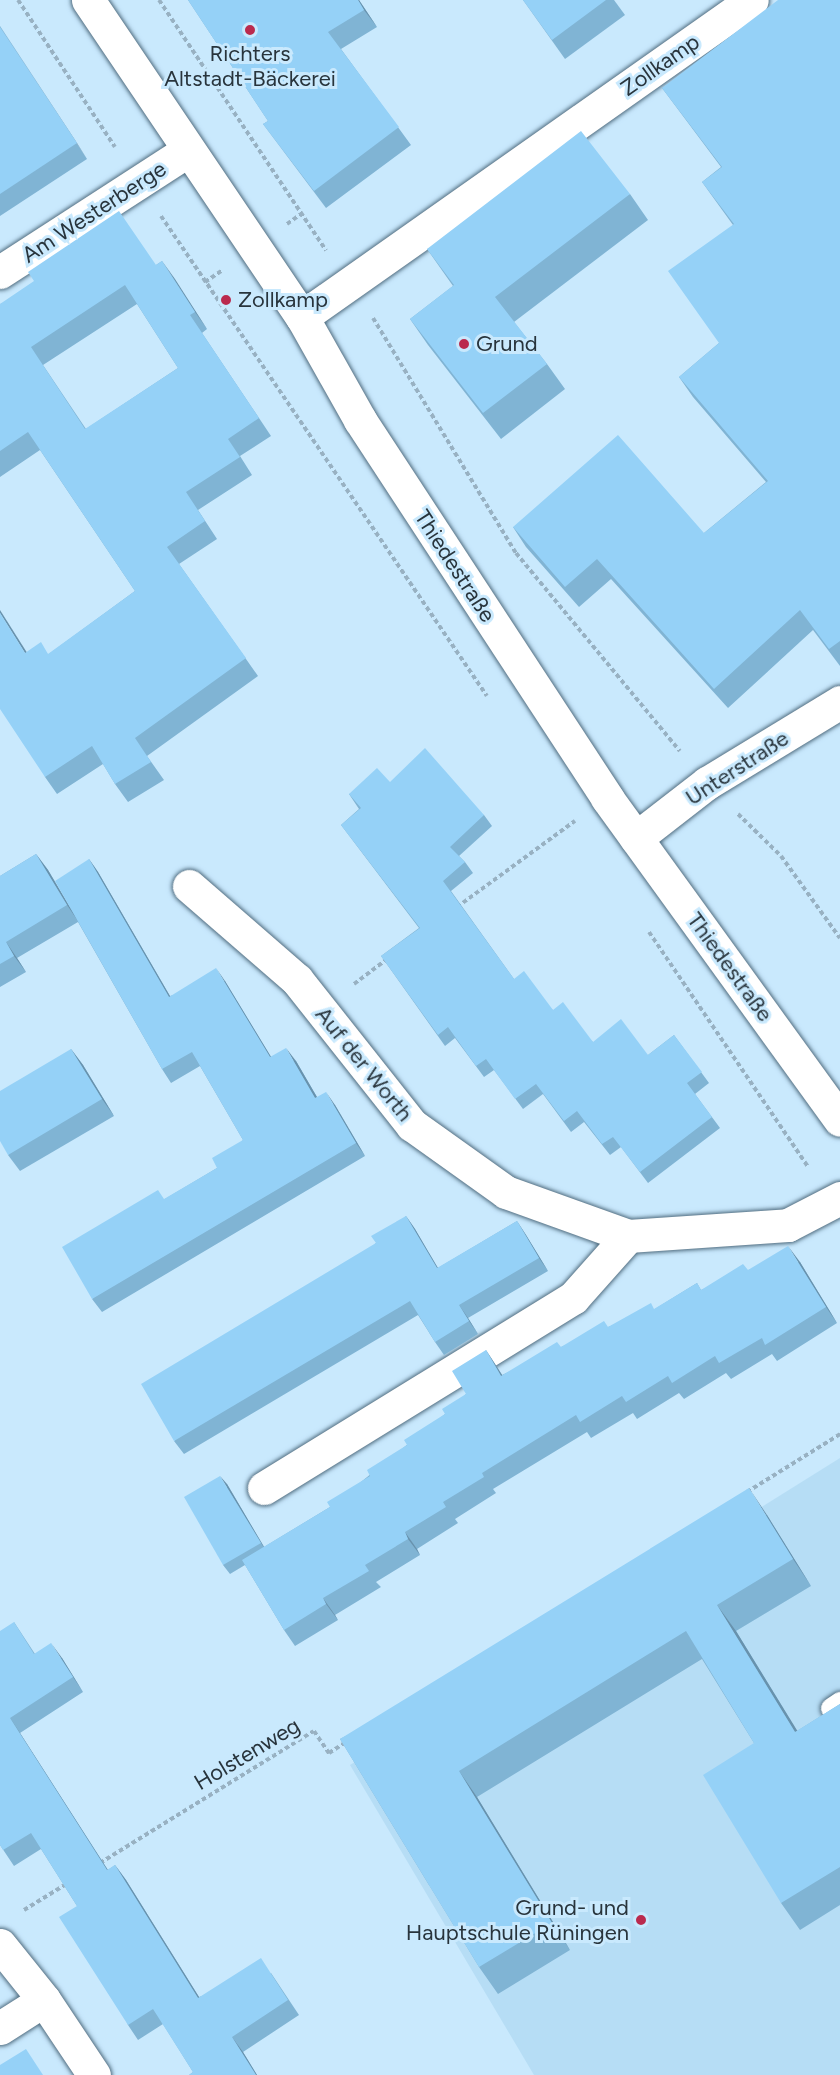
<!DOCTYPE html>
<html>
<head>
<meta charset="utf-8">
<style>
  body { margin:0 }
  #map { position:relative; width:840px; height:2075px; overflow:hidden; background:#c9e9fd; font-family:Figtree,sans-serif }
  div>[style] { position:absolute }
  .built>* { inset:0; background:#b6ddf5 }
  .path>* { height:4px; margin-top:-2px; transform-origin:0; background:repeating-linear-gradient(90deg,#98b1c2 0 4.5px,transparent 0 7.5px) }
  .roads { filter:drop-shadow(0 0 2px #516d80) drop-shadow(0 0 2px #516d80) }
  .service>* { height:21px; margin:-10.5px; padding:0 10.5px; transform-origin:10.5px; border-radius:10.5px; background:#fff }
  .minor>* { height:33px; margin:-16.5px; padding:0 16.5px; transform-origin:16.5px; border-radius:16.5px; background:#fff }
  .tertiary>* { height:33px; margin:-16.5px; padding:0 16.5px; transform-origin:16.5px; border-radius:16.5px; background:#fff }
  .wall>* { inset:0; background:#80b4d4 }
  .shaded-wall>* { inset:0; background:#6892ad }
  .building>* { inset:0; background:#95d1f7 }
  .dots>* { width:16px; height:16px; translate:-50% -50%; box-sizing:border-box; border:3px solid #c9e9fd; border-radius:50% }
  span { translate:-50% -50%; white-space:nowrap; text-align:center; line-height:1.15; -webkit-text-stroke:6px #c9e9fd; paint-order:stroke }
  .poi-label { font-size:22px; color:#28343c }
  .left { translate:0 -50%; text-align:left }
  .right { translate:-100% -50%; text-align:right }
  .street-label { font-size:22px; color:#28343c }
</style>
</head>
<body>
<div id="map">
  <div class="built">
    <div style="clip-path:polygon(840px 1458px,840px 2075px,534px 2075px,350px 1765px)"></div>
  </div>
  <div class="path">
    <div style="left:18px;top:0;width:176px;rotate:56.6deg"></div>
    <div style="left:159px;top:0;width:301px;rotate:56.3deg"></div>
    <div style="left:161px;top:216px;width:580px;rotate:55.82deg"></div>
    <div style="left:287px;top:224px;width:17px;rotate:-36deg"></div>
    <div style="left:205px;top:282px;width:22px;rotate:-34deg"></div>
    <div style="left:373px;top:318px;width:275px;rotate:58.7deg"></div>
    <div style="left:516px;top:553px;width:257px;rotate:50.4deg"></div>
    <div style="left:738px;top:814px;width:60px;rotate:44.3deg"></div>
    <div style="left:781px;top:856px;width:101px;rotate:54.3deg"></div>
    <div style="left:457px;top:907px;width:146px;rotate:-36.1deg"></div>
    <div style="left:649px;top:932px;width:284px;rotate:55.9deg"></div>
    <div style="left:354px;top:984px;width:40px;rotate:-37deg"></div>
    <div style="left:747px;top:1492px;width:110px;rotate:-31.9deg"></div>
    <div style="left:100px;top:1863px;width:251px;rotate:-31.7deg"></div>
    <div style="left:314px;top:1731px;width:27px;rotate:56deg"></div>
    <div style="left:329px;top:1753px;width:20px;rotate:-33deg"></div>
    <div style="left:24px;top:1910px;width:52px;rotate:-31.5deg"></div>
  </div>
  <div class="roads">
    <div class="service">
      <div style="left:831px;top:1708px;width:11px;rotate:-34deg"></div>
    </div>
    <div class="minor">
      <div style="left:0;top:272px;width:223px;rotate:-32.9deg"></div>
      <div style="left:302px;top:317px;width:550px;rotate:-35.16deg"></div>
      <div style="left:636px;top:838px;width:90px;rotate:-37.8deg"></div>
      <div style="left:707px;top:783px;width:156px;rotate:-31.3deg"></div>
      <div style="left:189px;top:886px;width:143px;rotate:41deg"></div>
      <div style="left:297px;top:980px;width:185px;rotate:51.6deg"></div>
      <div style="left:412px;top:1125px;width:115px;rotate:35.5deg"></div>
      <div style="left:506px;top:1192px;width:130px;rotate:19.8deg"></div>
      <div style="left:264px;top:1488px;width:363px;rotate:-31.6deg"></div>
      <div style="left:573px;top:1298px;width:83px;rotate:-48.4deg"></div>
      <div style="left:628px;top:1236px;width:160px;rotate:-3.9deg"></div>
      <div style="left:788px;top:1225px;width:59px;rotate:-27.4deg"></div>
      <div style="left:0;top:1945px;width:70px;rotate:51.3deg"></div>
      <div style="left:44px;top:2000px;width:90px;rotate:56.3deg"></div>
      <div style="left:0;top:2028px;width:52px;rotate:-32.5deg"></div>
    </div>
    <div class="tertiary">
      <div style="left:88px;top:0;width:382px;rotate:56deg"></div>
      <div style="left:302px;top:317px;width:118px;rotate:60.6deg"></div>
      <div style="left:360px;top:420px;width:452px;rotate:56.8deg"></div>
      <div style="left:607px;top:798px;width:397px;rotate:54.1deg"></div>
    </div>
  </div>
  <div class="wall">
    <div style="clip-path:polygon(188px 0,359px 0,377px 27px,341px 49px,411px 145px,326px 208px,263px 124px,268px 121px)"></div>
    <div style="clip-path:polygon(523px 0,614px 0,625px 15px,565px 59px)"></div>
    <div style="clip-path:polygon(840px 0,840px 666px,813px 630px,728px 708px,611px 579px,579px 607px,526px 547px,513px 527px,704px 533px,766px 482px,693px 397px,679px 377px,719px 343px,733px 225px,702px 182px,721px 167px,662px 88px)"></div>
    <div style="clip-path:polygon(0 26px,87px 159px,0 216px)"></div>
    <div style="clip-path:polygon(630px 194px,648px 220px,514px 322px,547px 364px,565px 389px,501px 439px,428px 345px,410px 319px,453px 286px,427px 249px)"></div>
    <div style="clip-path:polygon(evenodd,162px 261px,207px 329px,202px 333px,271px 436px,240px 456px,252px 475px,198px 510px,217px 539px,179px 564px,258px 676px,147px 756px,164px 780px,128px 802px,115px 784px,103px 764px,57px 794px,45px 777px,26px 652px,49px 654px,135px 591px,40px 450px,0 477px,0 304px,156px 265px,162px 261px,137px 304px,178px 368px,86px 429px,43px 365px,137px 304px)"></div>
    <div style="clip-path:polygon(390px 782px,484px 815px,492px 826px,459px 856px,465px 862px,473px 873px,451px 891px,514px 979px,593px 1042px,648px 1055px,674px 1035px,709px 1083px,695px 1094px,720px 1128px,648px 1183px,621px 1147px,610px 1155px,584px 1122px,571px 1132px,543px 1094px,523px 1109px,494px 1070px,484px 1077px,455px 1038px,445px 1046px,381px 956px,419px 928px,341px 825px,359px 809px,349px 794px)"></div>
    <div style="clip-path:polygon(36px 854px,48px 870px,70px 907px,89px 859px,98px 872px,170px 996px,225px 981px,271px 1057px,296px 1061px,317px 1097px,335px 1105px,365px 1156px,102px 1312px,92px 1299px,165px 1199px,217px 1168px,243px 1140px,200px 1066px,171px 1083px,162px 1069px,78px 922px,17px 958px,26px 972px,0 987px,0 876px)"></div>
    <div style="clip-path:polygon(71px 1049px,83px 1065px,114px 1116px,20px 1171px,8px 1155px)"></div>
    <div style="clip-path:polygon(406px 1216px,415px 1229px,438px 1268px,517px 1221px,526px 1235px,548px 1271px,468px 1318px,478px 1334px,444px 1355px,435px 1342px,418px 1315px,184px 1454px,174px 1441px,376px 1243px)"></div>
    <div style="clip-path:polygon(800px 1262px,837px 1323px,777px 1361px,772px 1354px,731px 1379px,726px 1373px,684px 1399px,679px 1393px,637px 1419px,633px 1413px,591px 1438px,587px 1432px,493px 1489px,496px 1493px,455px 1519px,458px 1523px,417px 1549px,420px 1555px,376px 1582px,381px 1587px,335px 1615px,338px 1620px,295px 1646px,284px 1630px,245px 1565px,230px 1574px,223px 1565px,227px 1484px,264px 1547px,330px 1507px,445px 1414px,466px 1394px,486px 1350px,502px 1375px,561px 1347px,608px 1327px,655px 1309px,697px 1283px,701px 1290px,748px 1270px)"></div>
    <div style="clip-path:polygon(767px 1515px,811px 1586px,736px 1631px,797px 1731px,840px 1704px,840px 1905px,800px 1930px,781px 1903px,754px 1743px,702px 1659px,477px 1797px,570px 1950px,498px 1994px,479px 1967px,340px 1739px)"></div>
    <div style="clip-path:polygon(14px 1622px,35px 1654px,62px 1658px,83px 1692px,20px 1733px,108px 1870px,115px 1865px,126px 1880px,199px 1997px,271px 1973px,299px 2015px,243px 2052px,257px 2075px,189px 2075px,193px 2072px,163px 2024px,138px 2040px,128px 2025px,77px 1906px,41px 1849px,14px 1866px,0 1845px)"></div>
  </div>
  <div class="shaded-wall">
    <div style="clip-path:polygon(358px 0,359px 0,377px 27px,364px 10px)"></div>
    <div style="clip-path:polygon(0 26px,87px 159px,77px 143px)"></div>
    <div style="clip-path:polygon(162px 261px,175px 279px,207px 329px,195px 312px)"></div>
    <div style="clip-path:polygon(0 610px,38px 670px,25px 653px,0 613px)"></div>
    <div style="clip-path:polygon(36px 854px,48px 870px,78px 921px,67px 905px)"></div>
    <div style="clip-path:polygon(89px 859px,98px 872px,178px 1010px,169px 997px)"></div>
    <div style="clip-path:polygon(6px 942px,17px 958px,26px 972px,14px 956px)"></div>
    <div style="clip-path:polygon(216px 968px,225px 981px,279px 1070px,270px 1057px)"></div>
    <div style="clip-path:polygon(286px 1048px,296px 1061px,325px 1111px,315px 1098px)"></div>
    <div style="clip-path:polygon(71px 1049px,83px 1065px,114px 1116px,102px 1099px)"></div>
    <div style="clip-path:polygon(326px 1092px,335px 1105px,365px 1156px,356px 1143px)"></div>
    <div style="clip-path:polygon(406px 1216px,415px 1229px,446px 1282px,437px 1268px)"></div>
    <div style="clip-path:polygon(517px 1221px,526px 1235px,548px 1271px,539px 1258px)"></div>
    <div style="clip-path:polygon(788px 1246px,800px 1262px,837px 1323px,826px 1307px)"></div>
    <div style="clip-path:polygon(459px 1305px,468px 1318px,478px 1334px,469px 1321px)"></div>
    <div style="clip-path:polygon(486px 1350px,497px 1367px,513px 1392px,501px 1376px)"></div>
    <div style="clip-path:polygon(220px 1476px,227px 1484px,267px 1552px,261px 1543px)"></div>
    <div style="clip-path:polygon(749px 1488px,767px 1515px,811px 1586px,793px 1559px)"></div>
    <div style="clip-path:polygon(405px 1532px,417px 1549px,420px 1555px,408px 1539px)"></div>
    <div style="clip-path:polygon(323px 1598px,335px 1615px,338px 1620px,326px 1604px)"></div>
    <div style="clip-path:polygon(717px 1605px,736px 1631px,814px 1758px,795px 1732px)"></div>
    <div style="clip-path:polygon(51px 1643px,62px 1658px,83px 1692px,73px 1677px)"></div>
    <div style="clip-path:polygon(10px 1718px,20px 1733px,118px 1886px,107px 1870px)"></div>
    <div style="clip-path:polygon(459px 1771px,477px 1797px,570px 1950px,552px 1923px)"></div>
    <div style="clip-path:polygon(115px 1865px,126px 1880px,209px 2013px,198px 1998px)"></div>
    <div style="clip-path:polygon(232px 2037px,243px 2052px,257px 2075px,256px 2075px)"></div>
  </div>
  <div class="building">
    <div style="clip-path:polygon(188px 0,358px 0,364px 10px,328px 32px,399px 127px,314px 191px,263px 124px,268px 121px)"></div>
    <div style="clip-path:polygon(523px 0,606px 0,552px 40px)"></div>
    <div style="clip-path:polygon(778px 0,840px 0,840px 641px,829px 649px,800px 610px,714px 689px,597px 559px,565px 587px,513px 527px,618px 435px,704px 533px,768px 481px,679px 377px,719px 343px,668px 271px,734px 224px,702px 182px,722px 167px,662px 88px)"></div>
    <div style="clip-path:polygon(0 27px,77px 143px,0 194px)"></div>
    <div style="clip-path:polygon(581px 131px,630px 194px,495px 297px,547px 364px,483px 413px,410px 319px,454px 285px,427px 249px)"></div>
    <div style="clip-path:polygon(evenodd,119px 211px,156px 265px,162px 261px,195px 312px,190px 315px,259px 418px,228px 439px,240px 457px,186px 492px,205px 521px,167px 547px,246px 658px,135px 738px,151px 762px,115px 784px,92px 746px,45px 777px,0 709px,0 613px,25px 653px,41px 642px,48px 654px,135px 591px,28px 432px,0 451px,0 304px,34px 281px,28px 272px,119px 211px,125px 285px,178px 368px,85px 429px,31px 347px,125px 285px)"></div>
    <div style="clip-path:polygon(425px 748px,484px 815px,450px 847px,465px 862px,443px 881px,514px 979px,524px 971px,553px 1010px,563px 1002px,593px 1042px,621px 1019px,648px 1055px,674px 1035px,702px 1072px,687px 1083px,712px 1117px,640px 1172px,613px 1137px,602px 1144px,577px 1111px,564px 1121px,536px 1084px,515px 1099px,486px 1059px,476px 1066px,448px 1027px,438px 1035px,381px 956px,420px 928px,341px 825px,361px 808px,349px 794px,377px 768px,390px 782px)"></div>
    <div style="clip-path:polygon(36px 854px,67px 905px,6px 942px,14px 956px,0 964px,0 876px)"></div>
    <div style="clip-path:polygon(89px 859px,169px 997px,216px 968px,270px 1057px,286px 1048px,315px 1098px,326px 1092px,356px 1143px,92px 1299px,62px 1247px,158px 1190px,164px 1199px,217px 1168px,212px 1158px,243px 1140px,192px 1052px,162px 1069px,55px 881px)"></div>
    <div style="clip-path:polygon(71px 1049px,102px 1099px,8px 1155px,0 1141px,0 1091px)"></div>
    <div style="clip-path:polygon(406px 1216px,437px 1268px,517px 1221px,539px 1258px,459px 1305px,469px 1321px,435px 1342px,410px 1301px,174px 1441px,141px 1384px,376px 1243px,371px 1236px)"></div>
    <div style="clip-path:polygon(788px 1246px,826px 1307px,765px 1345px,762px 1338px,719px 1363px,715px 1356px,672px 1383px,668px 1376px,626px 1402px,622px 1396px,580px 1422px,576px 1415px,482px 1473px,484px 1477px,443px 1502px,446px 1507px,405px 1532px,408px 1539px,365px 1565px,369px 1571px,323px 1598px,326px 1604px,284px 1630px,242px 1560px,330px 1507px,327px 1502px,370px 1476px,367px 1470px,407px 1445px,404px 1440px,445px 1414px,442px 1409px,466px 1394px,452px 1371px,486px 1350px,501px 1376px,557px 1342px,561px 1347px,604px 1321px,608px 1327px,651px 1303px,654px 1309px,697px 1283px,701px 1290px,743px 1264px,748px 1270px)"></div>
    <div style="clip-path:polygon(220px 1476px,261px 1543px,223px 1565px,184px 1497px)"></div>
    <div style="clip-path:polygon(749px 1488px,793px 1559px,717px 1605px,795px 1732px,840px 1704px,840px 1867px,781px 1903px,703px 1775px,754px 1743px,686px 1631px,459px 1771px,552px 1923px,479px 1967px,340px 1739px)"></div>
    <div style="clip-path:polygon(14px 1622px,34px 1654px,51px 1643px,73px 1677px,10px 1718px,107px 1870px,115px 1865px,198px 1998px,261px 1958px,288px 2000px,232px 2037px,256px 2075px,189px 2075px,193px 2072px,153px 2009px,128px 2025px,59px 1917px,77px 1906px,31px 1833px,3px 1850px,0 1845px,0 1631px)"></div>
    <div style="clip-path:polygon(26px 2049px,43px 2075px,0 2075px,0 2065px)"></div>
  </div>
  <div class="dots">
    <div style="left:250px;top:30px;background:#ba2a4e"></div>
    <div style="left:226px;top:300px;background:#ba2a4e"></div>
    <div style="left:464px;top:344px;background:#ba2a4e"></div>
    <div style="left:641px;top:1920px;background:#ba2a4e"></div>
  </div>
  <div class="poi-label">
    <span style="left:250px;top:66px">Richters<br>Altstadt-Bäckerei</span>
    <span class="left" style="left:238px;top:300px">Zollkamp</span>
    <span class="left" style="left:476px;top:344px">Grund</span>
    <span class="right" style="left:629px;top:1920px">Grund- und<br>Hauptschule Rüningen</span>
  </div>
  <div class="street-label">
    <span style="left:660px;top:65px;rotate:-35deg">Zollkamp</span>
    <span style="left:94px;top:212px;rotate:-33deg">Am Westerberge</span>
    <span style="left:455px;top:566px;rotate:57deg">Thiedestraße</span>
    <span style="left:737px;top:768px;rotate:-33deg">Unterstraße</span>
    <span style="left:730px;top:967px;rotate:54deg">Thiedestraße</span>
    <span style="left:364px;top:1064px;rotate:51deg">Auf der Worth</span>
    <span style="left:247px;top:1754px;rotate:-31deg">Holstenweg</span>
  </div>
</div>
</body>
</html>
